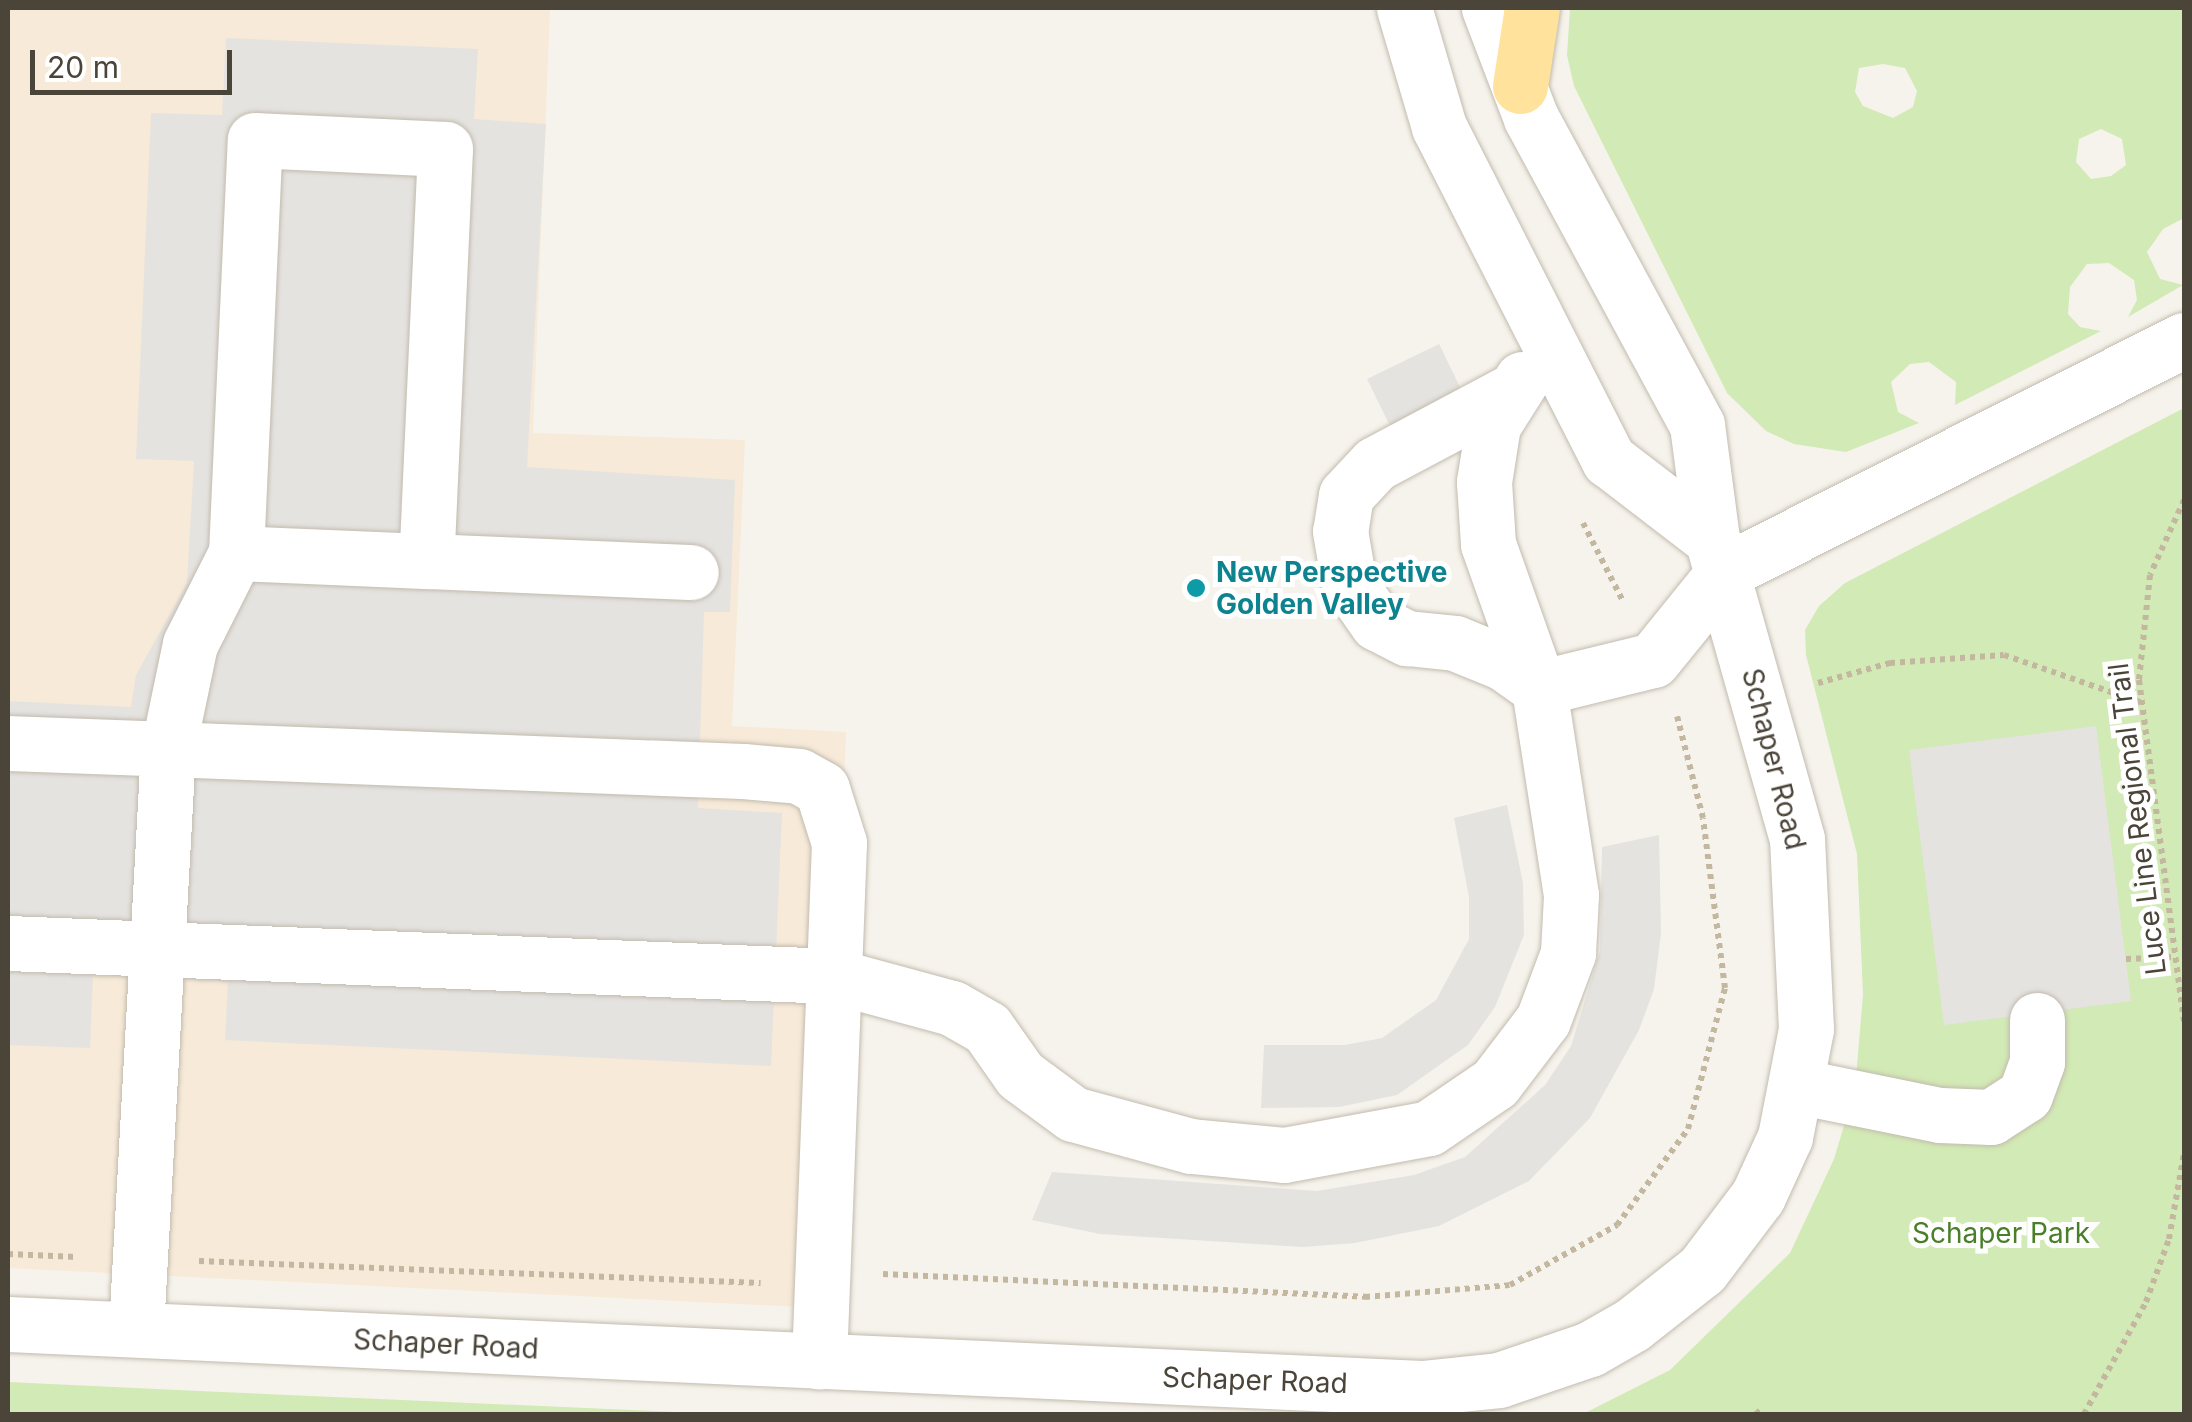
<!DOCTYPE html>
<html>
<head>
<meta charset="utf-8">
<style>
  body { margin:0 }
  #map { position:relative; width:2192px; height:1422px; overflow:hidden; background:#f6f3ec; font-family:Inter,sans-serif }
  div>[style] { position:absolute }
  .commercial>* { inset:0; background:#f7ead8 }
  .green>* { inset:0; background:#d2eab5 }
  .parking>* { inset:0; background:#e5e3e0 }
  .path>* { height:6px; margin-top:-3px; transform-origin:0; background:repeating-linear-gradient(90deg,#c4b79f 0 5px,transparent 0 10px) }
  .roads { filter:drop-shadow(0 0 2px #c2bbae) drop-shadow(0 0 2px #c2bbae) }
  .minor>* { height:55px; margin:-27.5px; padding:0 27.5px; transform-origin:27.5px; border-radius:27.5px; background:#fff }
  .major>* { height:55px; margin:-27.5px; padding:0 27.5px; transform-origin:27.5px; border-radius:27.5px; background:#ffe39c }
  .dots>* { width:28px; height:28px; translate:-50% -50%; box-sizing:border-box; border:5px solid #fff; border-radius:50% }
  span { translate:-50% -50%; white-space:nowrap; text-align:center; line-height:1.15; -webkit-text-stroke:10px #fff; paint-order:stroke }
  .culture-label { font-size:28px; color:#0d838f; font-weight:700 }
  .left { translate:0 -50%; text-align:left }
  .street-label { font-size:28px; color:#4b4439 }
  .park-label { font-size:28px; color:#4a7f2a }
  .frame { position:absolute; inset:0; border:10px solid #4b4439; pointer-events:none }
  .scale { position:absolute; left:30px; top:50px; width:202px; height:45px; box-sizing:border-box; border:5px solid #4b4439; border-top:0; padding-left:12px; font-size:30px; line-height:35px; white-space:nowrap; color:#4b4439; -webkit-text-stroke:8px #fff; paint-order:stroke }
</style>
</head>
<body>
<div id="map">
  <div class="commercial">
    <div style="clip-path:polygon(8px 8px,550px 8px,533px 433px,745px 440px,732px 726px,846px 732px,821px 1308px,8px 1268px)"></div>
  </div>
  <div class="green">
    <div style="clip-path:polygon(evenodd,1570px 8px,2184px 8px,2184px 218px,2163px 229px,2147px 252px,2160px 279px,2183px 285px,2128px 317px,2137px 300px,2134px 280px,2109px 263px,2087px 264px,2070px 287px,2068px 314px,2080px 327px,2101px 331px,1955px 405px,1956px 382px,1929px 362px,1910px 364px,1891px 382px,1898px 412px,1919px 423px,1846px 452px,1794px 444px,1766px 431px,1727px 393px,1574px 86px,1567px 55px,1570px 8px,1883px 64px,1905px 68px,1917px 91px,1913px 107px,1893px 118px,1863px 106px,1855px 92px,1859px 68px,1883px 64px,1570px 8px,2101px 129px,2122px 139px,2126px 165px,2111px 176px,2091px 179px,2076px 162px,2079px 139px,2101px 129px)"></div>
    <div style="clip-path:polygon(2184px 408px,2184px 1414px,1583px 1414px,1670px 1370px,1790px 1253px,1834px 1159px,1855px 1089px,1863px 995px,1857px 854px,1806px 655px,1805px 630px,1819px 606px,1845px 583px)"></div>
    <div style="clip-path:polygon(8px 1382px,199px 1391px,721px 1414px,8px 1414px)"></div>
  </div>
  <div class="parking">
    <div style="clip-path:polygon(226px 38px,478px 49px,474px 119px,546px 124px,527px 467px,735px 480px,730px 612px,704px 612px,698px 808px,782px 813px,771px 1066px,225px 1040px,228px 981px,93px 975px,90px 1048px,8px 1045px,8px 701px,131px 707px,136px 675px,187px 583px,194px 461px,136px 459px,151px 113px,222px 115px)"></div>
    <div style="clip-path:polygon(1439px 344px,1463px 393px,1391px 428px,1367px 379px)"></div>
    <div style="clip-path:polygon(2096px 726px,2131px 1001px,1944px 1025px,1909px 750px)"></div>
    <div style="clip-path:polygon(1507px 805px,1523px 883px,1524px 935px,1495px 1007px,1468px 1045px,1397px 1095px,1339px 1107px,1261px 1108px,1264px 1045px,1345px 1045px,1382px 1038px,1436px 1000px,1469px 939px,1469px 897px,1454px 818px)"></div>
    <div style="clip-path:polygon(1659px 835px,1661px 933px,1654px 989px,1639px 1030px,1590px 1118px,1529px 1181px,1439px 1226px,1355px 1243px,1303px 1247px,1100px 1234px,1032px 1220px,1052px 1172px,1317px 1191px,1414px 1175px,1465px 1157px,1545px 1085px,1571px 1046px,1600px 951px,1602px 847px)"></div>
  </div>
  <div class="path">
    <div style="left:2184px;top:500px;width:82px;rotate:114.4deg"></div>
    <div style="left:2150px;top:575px;width:106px;rotate:96deg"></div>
    <div style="left:2139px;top:680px;width:344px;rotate:82.5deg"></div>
    <div style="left:1583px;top:523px;width:88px;rotate:62.9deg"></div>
    <div style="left:1818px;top:683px;width:75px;rotate:-15.5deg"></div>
    <div style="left:1890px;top:663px;width:114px;rotate:-4deg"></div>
    <div style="left:2004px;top:655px;width:144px;rotate:19.1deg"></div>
    <div style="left:2126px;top:959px;width:50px;rotate:-2.3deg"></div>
    <div style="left:8px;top:1254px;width:69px;rotate:2.5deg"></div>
    <div style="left:199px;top:1261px;width:562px;rotate:2.24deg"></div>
    <div style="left:883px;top:1274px;width:483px;rotate:2.7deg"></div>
    <div style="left:1365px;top:1297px;width:145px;rotate:-4.7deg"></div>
    <div style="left:1510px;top:1285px;width:123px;rotate:-29.3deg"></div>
    <div style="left:1617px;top:1225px;width:119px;rotate:-53.5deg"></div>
    <div style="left:1688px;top:1129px;width:146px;rotate:-75.3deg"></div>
    <div style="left:1725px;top:988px;width:171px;rotate:-97.4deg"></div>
    <div style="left:1703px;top:818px;width:105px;rotate:-104.3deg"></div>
    <div style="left:1756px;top:1414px;width:9px;rotate:-41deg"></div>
    <div style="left:2084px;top:1414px;width:128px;rotate:-61deg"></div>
    <div style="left:2146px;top:1302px;width:67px;rotate:-69.9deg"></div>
    <div style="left:2169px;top:1239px;width:87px;rotate:-80.1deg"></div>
  </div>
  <div class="roads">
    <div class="minor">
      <div style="left:1404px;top:8px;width:124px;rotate:73.6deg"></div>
      <div style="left:1439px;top:127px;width:374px;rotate:63deg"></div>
      <div style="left:1609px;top:460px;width:130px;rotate:37.5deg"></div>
      <div style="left:1522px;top:379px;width:54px;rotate:122.2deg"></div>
      <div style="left:1493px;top:425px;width:58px;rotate:99deg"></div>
      <div style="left:1484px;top:482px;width:62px;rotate:86.3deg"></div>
      <div style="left:1488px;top:544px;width:153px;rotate:70.5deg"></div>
      <div style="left:1514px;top:390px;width:157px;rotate:152deg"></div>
      <div style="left:1375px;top:464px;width:42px;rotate:133.1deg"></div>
      <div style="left:1346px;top:495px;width:36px;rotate:99deg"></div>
      <div style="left:1340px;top:531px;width:53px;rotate:80.2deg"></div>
      <div style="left:1349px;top:583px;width:49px;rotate:55deg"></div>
      <div style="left:1377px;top:623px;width:34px;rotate:27deg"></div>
      <div style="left:1407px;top:638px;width:48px;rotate:5.9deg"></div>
      <div style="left:1455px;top:643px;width:53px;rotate:22.2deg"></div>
      <div style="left:1504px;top:663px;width:43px;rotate:35.5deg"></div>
      <div style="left:426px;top:561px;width:265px;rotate:2.4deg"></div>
      <div style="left:8px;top:743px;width:160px;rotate:2.1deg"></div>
      <div style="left:168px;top:749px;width:107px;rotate:-78.2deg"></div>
      <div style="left:190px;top:644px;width:102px;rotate:-63.2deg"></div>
      <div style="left:236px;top:553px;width:413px;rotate:-87.4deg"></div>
      <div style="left:255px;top:140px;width:190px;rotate:2.7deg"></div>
      <div style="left:445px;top:149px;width:412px;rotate:92.6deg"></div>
      <div style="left:426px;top:561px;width:190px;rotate:-177.6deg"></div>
      <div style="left:8px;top:943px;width:827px;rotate:2.29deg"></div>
      <div style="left:834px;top:976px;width:122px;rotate:15.2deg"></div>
      <div style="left:952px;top:1008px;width:40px;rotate:29.7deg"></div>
      <div style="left:987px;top:1028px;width:57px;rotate:54.9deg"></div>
      <div style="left:1020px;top:1075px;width:66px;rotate:36.3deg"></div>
      <div style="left:1073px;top:1114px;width:122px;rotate:15.2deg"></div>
      <div style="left:1191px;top:1146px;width:93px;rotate:5.5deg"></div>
      <div style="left:1284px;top:1155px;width:147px;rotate:-10.5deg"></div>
      <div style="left:1429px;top:1128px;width:80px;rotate:-34.3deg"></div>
      <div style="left:1495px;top:1083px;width:79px;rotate:-52.7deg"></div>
      <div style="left:1543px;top:1020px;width:72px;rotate:-69.5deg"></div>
      <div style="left:1568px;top:953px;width:58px;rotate:-87deg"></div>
      <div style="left:1571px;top:895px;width:209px;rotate:-98.8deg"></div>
      <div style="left:1539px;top:688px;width:117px;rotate:-13.8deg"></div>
      <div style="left:1653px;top:660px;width:114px;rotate:-51deg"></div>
      <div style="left:1725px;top:571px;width:514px;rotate:-26.71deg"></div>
      <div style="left:1797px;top:1086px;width:146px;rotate:11.5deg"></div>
      <div style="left:1940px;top:1115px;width:51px;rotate:2.2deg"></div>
      <div style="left:1991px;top:1117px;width:40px;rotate:-32.9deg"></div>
      <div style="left:2025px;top:1095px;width:35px;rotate:-70deg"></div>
      <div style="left:2037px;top:1062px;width:42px;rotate:-90deg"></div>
      <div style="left:8px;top:1324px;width:1415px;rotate:2.59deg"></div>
      <div style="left:1422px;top:1388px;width:77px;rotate:-5.9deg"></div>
      <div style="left:1499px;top:1380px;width:96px;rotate:-18.8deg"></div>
      <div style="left:1590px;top:1349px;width:48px;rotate:-29.7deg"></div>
      <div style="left:1632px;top:1325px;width:89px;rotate:-38.2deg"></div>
      <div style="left:1702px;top:1270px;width:93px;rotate:-52.9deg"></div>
      <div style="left:1758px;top:1196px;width:65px;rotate:-65.4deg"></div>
      <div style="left:1785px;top:1137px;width:110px;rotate:-79deg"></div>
      <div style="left:1806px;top:1029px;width:190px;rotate:-92.7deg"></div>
      <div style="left:1797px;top:839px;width:312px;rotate:-105.8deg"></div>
      <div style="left:1712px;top:539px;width:115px;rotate:-97.5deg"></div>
      <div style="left:1697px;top:425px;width:349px;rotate:-118.4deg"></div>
      <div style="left:1531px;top:118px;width:118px;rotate:-110.9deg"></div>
      <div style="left:136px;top:1329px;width:581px;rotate:-86.84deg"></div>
      <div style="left:168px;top:749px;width:575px;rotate:2.19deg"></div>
      <div style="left:743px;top:771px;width:56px;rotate:5.1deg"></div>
      <div style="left:799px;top:776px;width:26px;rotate:29deg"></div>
      <div style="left:822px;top:789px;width:57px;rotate:72.5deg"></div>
      <div style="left:839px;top:843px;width:519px;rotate:92.21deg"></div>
    </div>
    <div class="major">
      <div style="left:1520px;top:86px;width:79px;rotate:-81.3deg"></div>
    </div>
  </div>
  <div class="dots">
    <div style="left:1196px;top:588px;background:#0f9aa8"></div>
  </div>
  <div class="culture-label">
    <span class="left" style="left:1216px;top:588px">New Perspective<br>Golden Valley</span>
  </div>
  <div class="street-label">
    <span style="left:1774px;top:759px;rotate:76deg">Schaper Road</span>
    <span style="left:2137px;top:819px;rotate:-97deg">Luce Line Regional Trail</span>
    <span style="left:446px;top:1344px;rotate:3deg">Schaper Road</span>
    <span style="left:1255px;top:1380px;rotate:2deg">Schaper Road</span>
  </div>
  <div class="park-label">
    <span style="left:2001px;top:1233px">Schaper Park</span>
  </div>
  <div class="frame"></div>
  <div class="scale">20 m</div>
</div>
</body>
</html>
